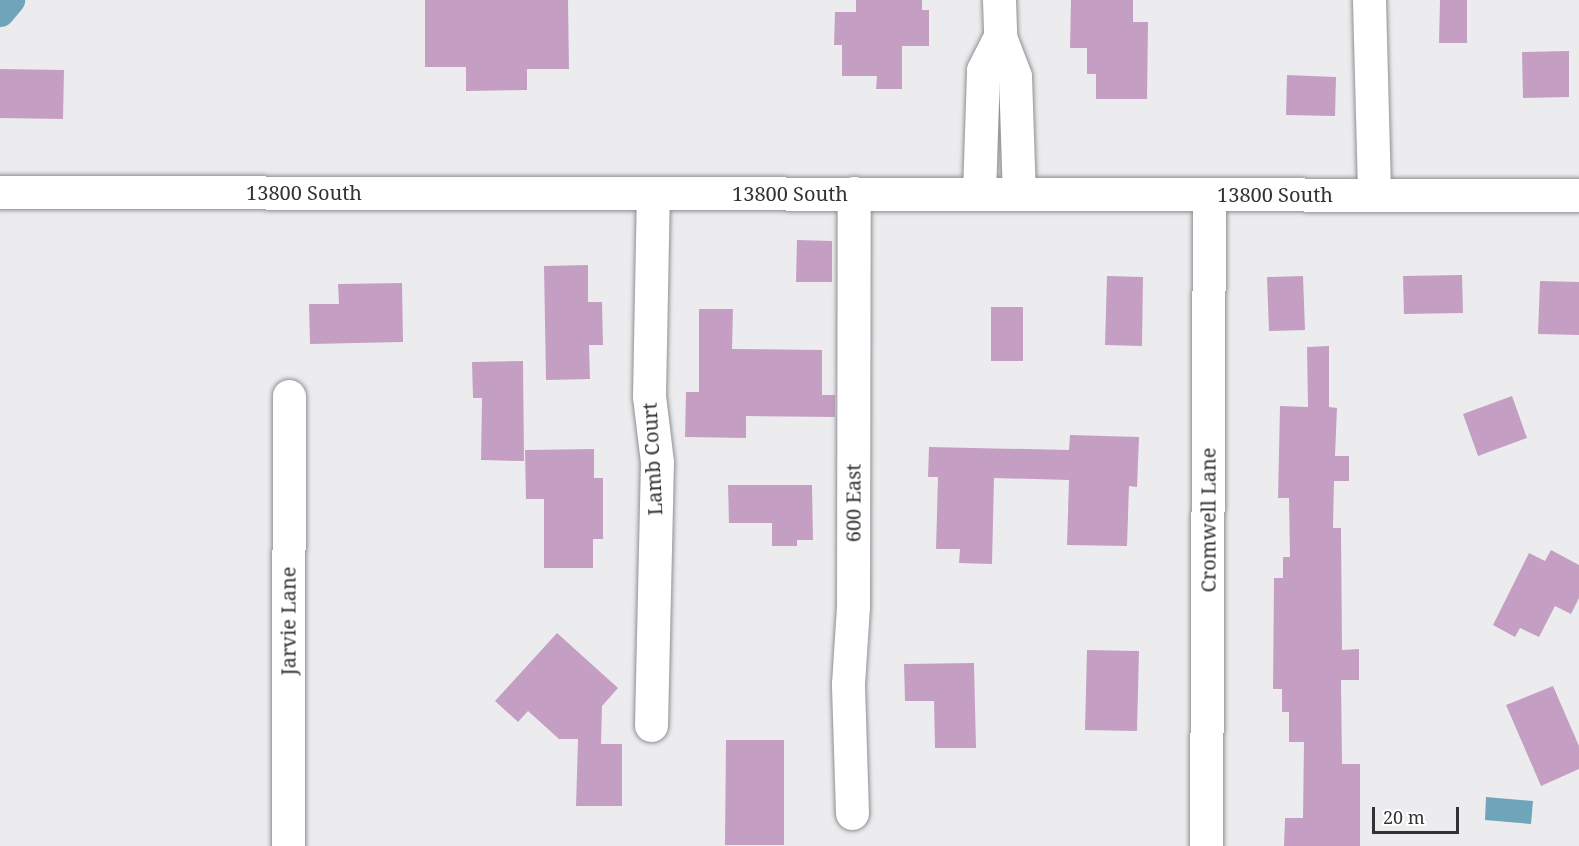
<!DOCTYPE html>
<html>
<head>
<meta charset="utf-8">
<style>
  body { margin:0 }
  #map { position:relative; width:1579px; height:846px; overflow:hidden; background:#ececef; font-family:"Noto Serif",serif }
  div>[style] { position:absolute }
  .water>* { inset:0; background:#6fa5bb }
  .canal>* { height:30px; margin:-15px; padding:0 15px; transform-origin:15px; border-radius:15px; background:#6fa5bb }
  .building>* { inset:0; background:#c59fc3 }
  .roads { filter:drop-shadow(0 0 2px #909093) drop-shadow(0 0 2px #909093) }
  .street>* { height:33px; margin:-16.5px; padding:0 16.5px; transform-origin:16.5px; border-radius:16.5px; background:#fff }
  .secondary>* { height:33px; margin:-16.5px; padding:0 16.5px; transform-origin:16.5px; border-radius:16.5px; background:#fff }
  span { translate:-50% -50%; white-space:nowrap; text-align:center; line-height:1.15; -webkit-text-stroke:6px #fff; paint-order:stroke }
  .street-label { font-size:20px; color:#323234 }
  .scale { position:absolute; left:1372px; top:807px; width:87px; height:27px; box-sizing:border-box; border:3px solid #323234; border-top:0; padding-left:8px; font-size:18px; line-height:21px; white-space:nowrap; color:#323234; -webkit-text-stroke:4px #fff; paint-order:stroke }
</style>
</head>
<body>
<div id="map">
  <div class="water">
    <div style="clip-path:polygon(1486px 797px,1533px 801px,1531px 824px,1485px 820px)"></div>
  </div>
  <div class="canal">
    <div style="left:0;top:12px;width:16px;rotate:-50deg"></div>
  </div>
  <div class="building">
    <div style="clip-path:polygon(425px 0,568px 0,569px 69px,527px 69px,527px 90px,466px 91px,466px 67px,425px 67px)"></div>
    <div style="clip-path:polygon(856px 0,922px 0,922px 10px,929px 10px,929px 46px,902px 46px,902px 89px,876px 89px,877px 76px,842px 76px,842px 45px,834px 45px,835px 12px,856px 12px)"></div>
    <div style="clip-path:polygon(1071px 0,1133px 0,1133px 22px,1148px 22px,1147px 99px,1096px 99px,1096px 74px,1087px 74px,1087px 48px,1070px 48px)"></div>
    <div style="clip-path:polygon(1440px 0,1467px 0,1467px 43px,1439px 43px)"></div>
    <div style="clip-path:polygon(1569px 51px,1569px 97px,1523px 98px,1522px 52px)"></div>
    <div style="clip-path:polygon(0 69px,64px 70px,63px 119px,0 118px)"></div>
    <div style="clip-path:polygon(1287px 75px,1336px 77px,1335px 116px,1286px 115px)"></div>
    <div style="clip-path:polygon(797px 240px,832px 241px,832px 282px,796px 282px)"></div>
    <div style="clip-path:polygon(588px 265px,588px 302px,602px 302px,603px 345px,589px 345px,590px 379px,546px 380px,544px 266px)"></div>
    <div style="clip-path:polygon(1462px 275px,1463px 313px,1404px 314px,1403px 276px)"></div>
    <div style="clip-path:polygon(1107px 276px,1143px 277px,1142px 346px,1105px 345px)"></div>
    <div style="clip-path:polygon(1303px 276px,1305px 330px,1269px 331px,1267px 277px)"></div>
    <div style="clip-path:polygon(1540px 281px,1579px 282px,1579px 335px,1538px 334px)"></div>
    <div style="clip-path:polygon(402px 283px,403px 342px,310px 344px,309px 304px,339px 304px,338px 284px)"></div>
    <div style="clip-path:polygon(991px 307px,1023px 307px,1023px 361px,991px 361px)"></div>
    <div style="clip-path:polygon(699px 309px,733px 309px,732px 349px,822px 350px,822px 395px,835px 395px,835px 417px,746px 416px,746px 438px,685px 437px,686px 392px,699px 392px)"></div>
    <div style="clip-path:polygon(1329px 346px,1329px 407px,1337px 408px,1335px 456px,1349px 456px,1349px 481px,1334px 481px,1333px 528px,1341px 528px,1342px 650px,1359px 649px,1359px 680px,1341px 680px,1342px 764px,1360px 764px,1360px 846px,1284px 846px,1285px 818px,1303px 818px,1304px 742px,1289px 742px,1289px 712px,1282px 712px,1282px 689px,1273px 689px,1274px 578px,1283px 578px,1283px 557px,1290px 557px,1289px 498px,1278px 498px,1280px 406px,1308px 407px,1307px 347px)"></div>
    <div style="clip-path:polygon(523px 361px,524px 461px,481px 460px,482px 398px,473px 398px,472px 362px)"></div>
    <div style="clip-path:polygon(1512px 396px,1527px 438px,1478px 456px,1463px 414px)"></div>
    <div style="clip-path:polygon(1070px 435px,1139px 437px,1137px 487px,1129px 486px,1127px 546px,1067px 545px,1069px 480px,994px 478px,992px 564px,959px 563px,960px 549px,936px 549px,938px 477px,928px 477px,929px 447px,1069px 450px)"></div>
    <div style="clip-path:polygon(594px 449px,594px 478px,603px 478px,603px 539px,593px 539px,593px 568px,544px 568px,544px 499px,526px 499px,525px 450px)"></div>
    <div style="clip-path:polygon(728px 485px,812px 485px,813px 540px,797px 540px,797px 546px,772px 546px,772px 523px,729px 523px)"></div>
    <div style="clip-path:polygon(1551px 550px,1579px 565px,1579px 598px,1571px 614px,1555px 606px,1539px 637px,1520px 628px,1515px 637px,1493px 625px,1529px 553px,1545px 561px)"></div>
    <div style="clip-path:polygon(557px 633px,618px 688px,602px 706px,601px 744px,622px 744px,622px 806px,576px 806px,578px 739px,559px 739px,528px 711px,518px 722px,495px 701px)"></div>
    <div style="clip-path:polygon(1087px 650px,1139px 651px,1137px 731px,1085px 730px)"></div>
    <div style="clip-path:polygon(974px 663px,976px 748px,935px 748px,934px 701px,905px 701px,904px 664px)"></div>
    <div style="clip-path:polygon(1553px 686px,1579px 746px,1579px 769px,1541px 786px,1506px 705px)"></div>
    <div style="clip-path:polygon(726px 740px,784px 740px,784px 845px,725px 845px)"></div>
  </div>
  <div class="roads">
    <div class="street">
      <div style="left:999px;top:0;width:37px;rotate:88deg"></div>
      <div style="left:1000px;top:37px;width:42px;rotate:69deg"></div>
      <div style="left:1015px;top:76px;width:118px;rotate:88.1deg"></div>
      <div style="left:1369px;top:0;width:194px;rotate:88.5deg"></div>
      <div style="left:979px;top:193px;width:123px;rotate:-88.1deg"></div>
      <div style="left:983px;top:70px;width:37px;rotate:-63deg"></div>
      <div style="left:651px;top:725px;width:263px;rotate:-88.7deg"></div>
      <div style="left:657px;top:462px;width:66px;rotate:-96.9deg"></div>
      <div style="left:649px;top:396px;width:203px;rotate:-88.9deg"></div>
      <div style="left:852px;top:813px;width:129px;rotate:-91.8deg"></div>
      <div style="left:848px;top:684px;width:78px;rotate:-86.3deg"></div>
      <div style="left:853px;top:606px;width:413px;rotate:-89.9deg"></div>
      <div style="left:288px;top:846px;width:450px;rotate:-89.9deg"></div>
      <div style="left:1206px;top:846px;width:652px;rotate:-89.74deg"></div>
    </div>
    <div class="secondary">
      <div style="left:0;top:192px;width:1579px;rotate:0.11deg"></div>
    </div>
  </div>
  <div class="street-label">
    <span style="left:304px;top:192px">13800 South</span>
    <span style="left:790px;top:193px">13800 South</span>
    <span style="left:1275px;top:194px">13800 South</span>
    <span style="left:652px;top:459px;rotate:-93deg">Lamb Court</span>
    <span style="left:853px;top:503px;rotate:-90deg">600 East</span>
    <span style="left:1208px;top:520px;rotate:-90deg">Cromwell Lane</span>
    <span style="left:288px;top:621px;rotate:-90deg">Jarvie Lane</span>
  </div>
  <div class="scale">20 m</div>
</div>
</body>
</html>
